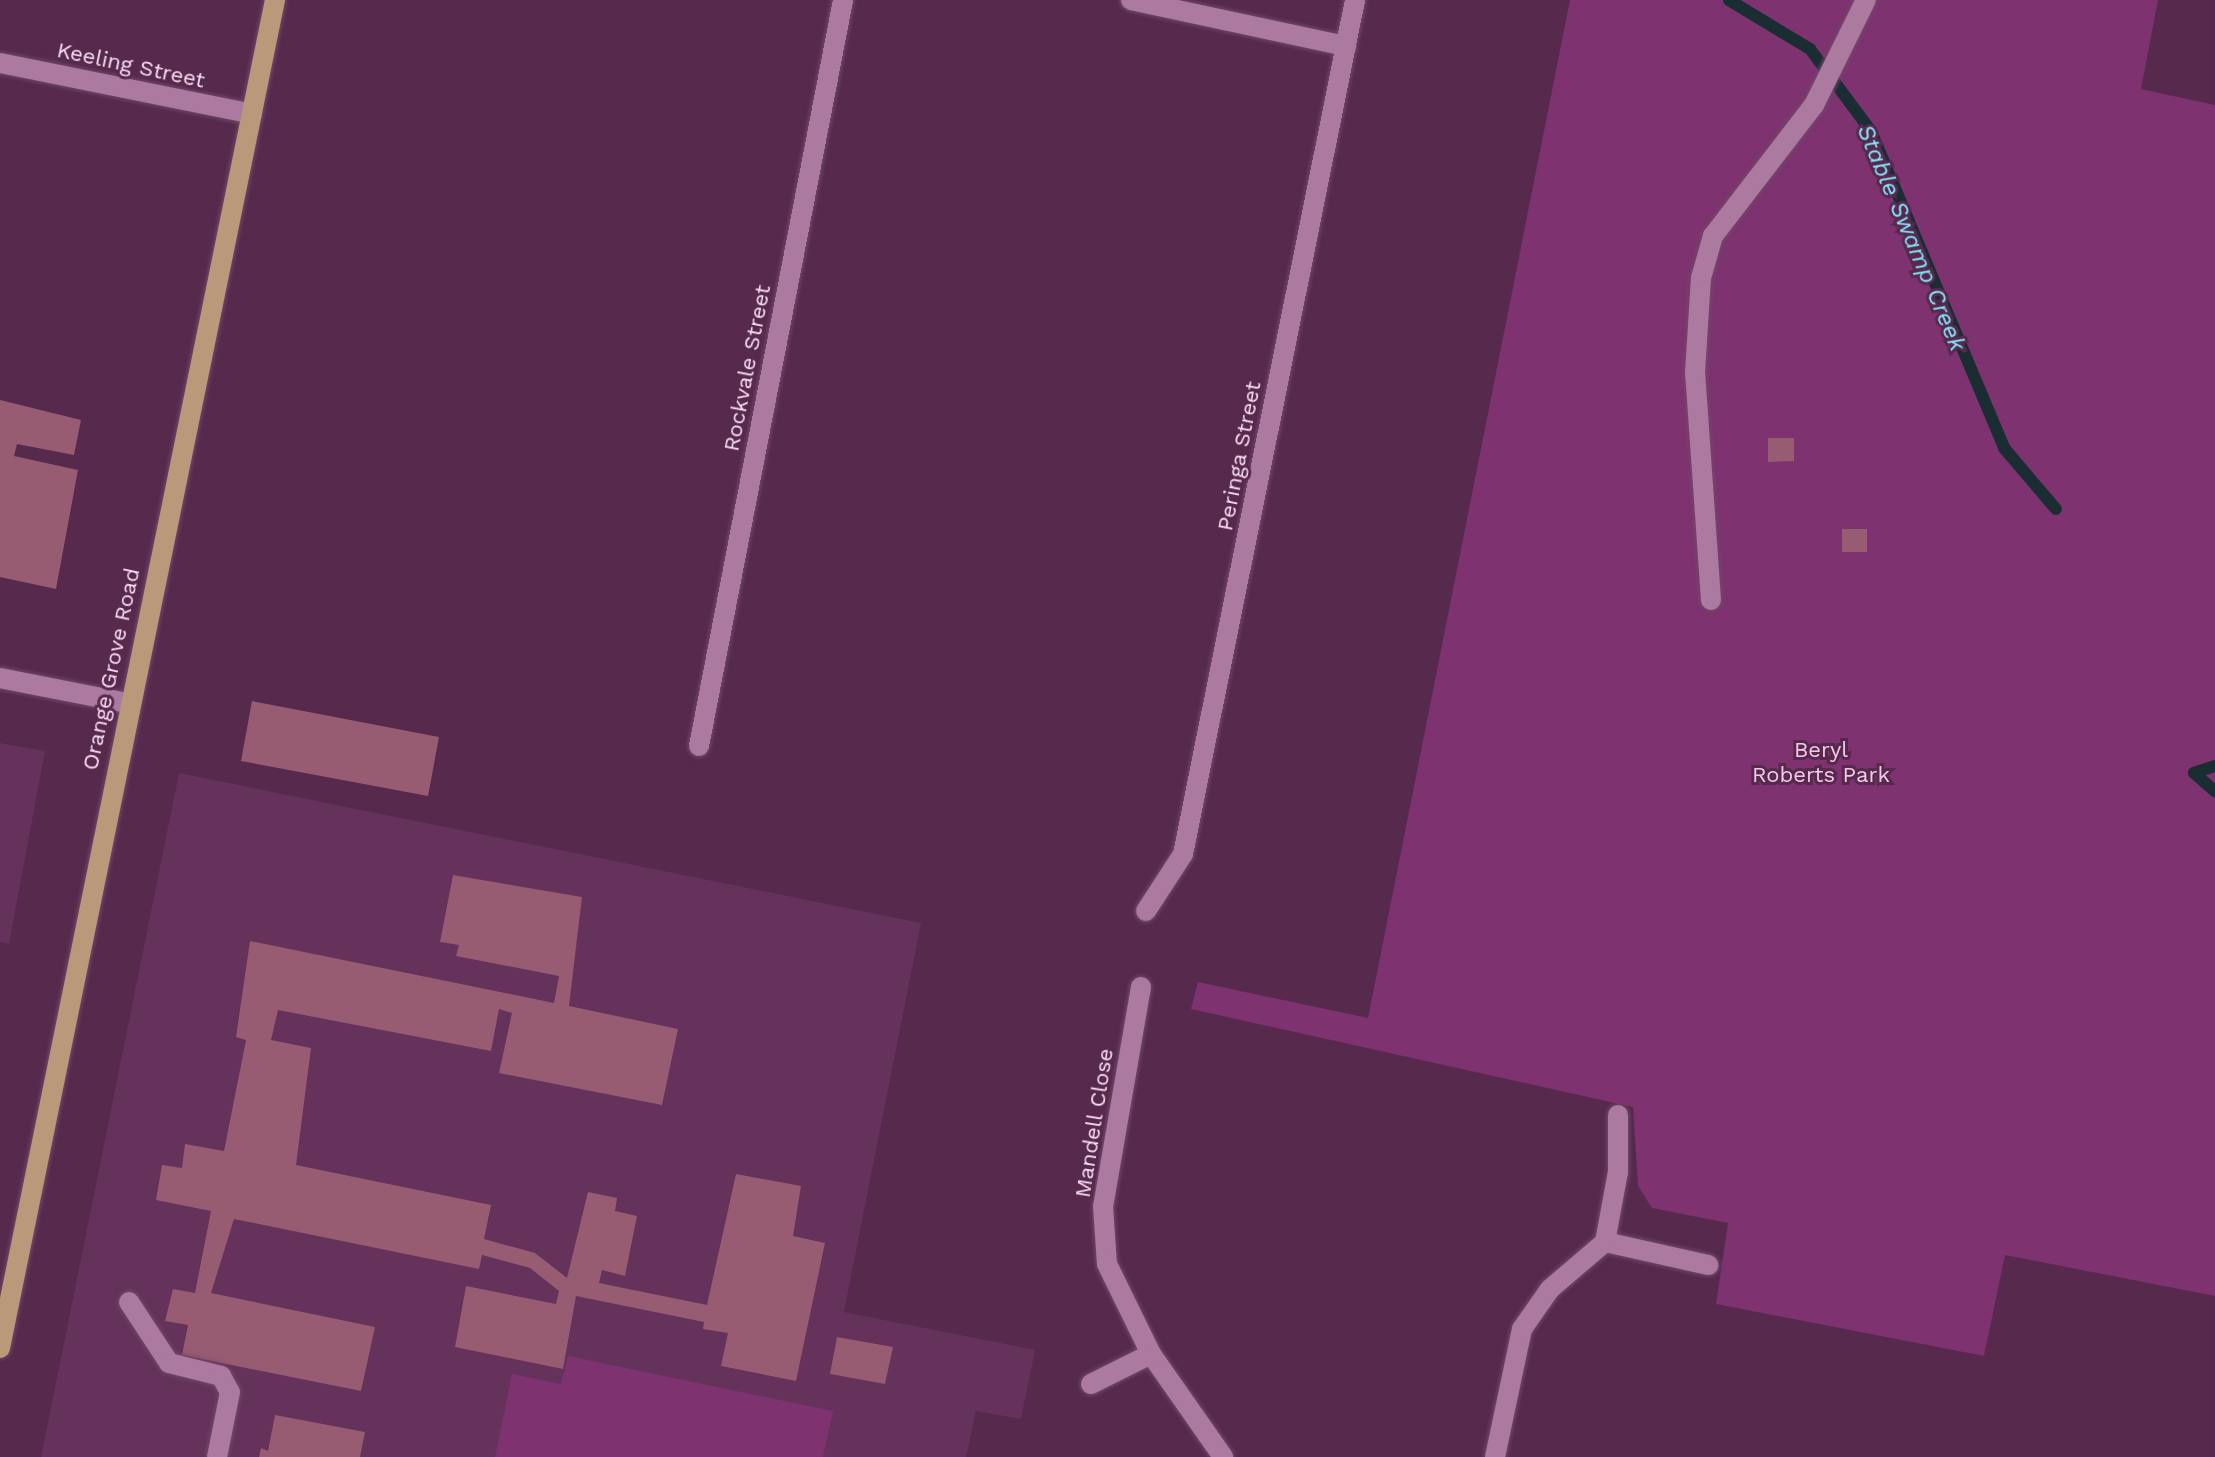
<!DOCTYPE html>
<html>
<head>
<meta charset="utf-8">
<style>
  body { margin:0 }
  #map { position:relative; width:2215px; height:1457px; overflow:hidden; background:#56294d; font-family:"Work Sans",sans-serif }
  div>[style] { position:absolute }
  .built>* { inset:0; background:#64325a }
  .green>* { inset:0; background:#7e3270 }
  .stream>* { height:12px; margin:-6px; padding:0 6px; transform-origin:6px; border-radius:6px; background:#1a2d32 }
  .building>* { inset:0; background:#975b72 }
  .roads { filter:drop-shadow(0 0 2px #704968) drop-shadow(0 0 2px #704968) }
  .minor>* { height:20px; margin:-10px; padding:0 10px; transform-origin:10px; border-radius:10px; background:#ac79a0 }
  .major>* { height:20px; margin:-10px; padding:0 10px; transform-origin:10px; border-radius:10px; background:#ba997a }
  span { translate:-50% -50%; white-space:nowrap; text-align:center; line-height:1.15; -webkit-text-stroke:6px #56294d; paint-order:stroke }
  .street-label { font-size:22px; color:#fadef3 }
  .park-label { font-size:22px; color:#f4c8e9 }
  .water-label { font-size:24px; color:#83e5fc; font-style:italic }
</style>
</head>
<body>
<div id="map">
  <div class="built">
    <div style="clip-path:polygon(0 743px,45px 751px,9px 944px,0 942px)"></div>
    <div style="clip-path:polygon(179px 773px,921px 923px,844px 1312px,1035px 1350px,1021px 1419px,976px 1411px,966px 1457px,41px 1457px)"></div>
  </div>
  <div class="green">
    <div style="clip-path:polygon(1570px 0,2158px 0,2141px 89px,2215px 105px,2215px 1296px,2005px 1255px,1984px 1356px,1716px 1304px,1728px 1223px,1652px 1208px,1638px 1186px,1633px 1107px,1191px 1009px,1198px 982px,1368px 1018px)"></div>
    <div style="clip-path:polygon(568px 1356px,833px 1411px,823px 1457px,495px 1457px,512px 1374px,561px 1384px)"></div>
  </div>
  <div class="stream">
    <div style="left:1729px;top:0;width:95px;rotate:31.2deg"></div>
    <div style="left:1810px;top:49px;width:102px;rotate:53.4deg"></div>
    <div style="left:1871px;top:131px;width:344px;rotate:67.2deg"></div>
    <div style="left:2004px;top:448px;width:80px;rotate:49.6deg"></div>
    <div style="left:2215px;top:766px;width:22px;rotate:162deg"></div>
    <div style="left:2194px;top:773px;width:28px;rotate:41deg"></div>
  </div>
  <div class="building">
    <div style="clip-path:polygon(0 400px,81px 420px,74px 455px,17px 444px,14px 456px,78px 470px,56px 589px,0 577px)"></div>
    <div style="clip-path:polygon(1768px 438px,1794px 438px,1794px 461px,1768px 462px)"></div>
    <div style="clip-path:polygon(1842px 529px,1867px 529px,1867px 552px,1842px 552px)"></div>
    <div style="clip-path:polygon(252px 701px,439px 737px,428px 796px,241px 761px)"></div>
    <div style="clip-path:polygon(453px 875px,582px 897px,569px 1006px,678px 1029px,662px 1105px,499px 1073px,512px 1013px,499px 1009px,491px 1051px,278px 1010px,271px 1040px,311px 1048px,296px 1165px,491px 1205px,484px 1239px,535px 1253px,567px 1278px,588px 1192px,617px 1198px,615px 1211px,637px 1216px,625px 1276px,602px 1270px,599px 1283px,707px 1305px,736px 1174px,801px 1186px,793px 1236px,825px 1243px,796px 1381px,721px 1366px,728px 1333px,703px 1329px,704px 1322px,576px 1296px,563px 1369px,455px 1347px,466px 1286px,556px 1304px,559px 1291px,530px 1268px,482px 1255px,479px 1269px,234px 1219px,211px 1293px,375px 1327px,361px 1391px,182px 1355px,188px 1325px,165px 1321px,173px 1289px,195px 1293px,211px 1211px,156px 1200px,162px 1165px,182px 1168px,185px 1144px,224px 1151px,246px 1040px,236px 1037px,250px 941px,554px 1003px,559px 976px,456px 956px,459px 945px,440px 942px)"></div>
    <div style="clip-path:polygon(837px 1337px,893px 1347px,885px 1384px,830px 1374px)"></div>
    <div style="clip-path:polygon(275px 1415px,365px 1432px,360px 1457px,259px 1457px,261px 1448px,268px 1451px)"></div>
  </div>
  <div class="roads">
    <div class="minor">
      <div style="left:1131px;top:0;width:220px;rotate:12.1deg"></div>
      <div style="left:0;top:63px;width:257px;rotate:11.4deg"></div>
      <div style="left:1711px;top:600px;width:228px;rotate:-94deg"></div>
      <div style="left:1695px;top:373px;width:95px;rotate:-86.4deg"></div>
      <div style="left:1701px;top:278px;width:44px;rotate:-74.1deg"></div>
      <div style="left:1713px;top:236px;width:165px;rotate:-52.4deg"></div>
      <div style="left:1814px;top:105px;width:117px;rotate:-63.7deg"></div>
      <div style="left:0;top:678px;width:130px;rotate:11.1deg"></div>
      <div style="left:699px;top:746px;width:760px;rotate:-79.07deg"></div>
      <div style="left:1146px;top:911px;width:68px;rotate:-57deg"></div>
      <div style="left:1183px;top:854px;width:871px;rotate:-78.61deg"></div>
      <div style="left:1141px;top:987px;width:222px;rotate:99.8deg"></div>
      <div style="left:1103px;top:1206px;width:58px;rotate:86.1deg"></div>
      <div style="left:1107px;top:1264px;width:100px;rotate:63.9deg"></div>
      <div style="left:1151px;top:1354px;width:126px;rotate:55deg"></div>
      <div style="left:1605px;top:1242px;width:106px;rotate:12.6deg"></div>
      <div style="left:129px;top:1302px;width:73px;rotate:56.7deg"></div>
      <div style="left:169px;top:1363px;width:54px;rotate:14deg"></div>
      <div style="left:221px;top:1376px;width:18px;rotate:61deg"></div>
      <div style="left:230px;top:1392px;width:66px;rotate:101.3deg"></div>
      <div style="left:1091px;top:1384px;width:67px;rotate:-26.6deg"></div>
      <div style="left:1495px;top:1457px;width:131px;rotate:-78.1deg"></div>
      <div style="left:1522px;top:1329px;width:49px;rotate:-55deg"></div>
      <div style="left:1550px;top:1289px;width:72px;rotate:-40.5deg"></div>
      <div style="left:1605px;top:1242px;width:71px;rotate:-79.5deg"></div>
      <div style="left:1618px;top:1172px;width:57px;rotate:-90deg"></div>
    </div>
    <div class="major">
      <div style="left:0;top:1348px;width:1376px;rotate:-78.47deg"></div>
    </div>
  </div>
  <div class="street-label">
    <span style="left:131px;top:65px;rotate:12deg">Keeling Street</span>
    <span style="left:747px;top:368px;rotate:-79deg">Rockvale Street</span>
    <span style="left:1239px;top:456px;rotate:-79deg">Peringa Street</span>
    <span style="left:111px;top:669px;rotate:-78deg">Orange Grove Road</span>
    <span style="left:1094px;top:1123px;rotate:-81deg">Mandell Close</span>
  </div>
  <div class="park-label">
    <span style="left:1821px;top:762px">Beryl<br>Roberts Park</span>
  </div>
  <div class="water-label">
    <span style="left:1911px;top:238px;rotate:67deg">Stable Swamp Creek</span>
  </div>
</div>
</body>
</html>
